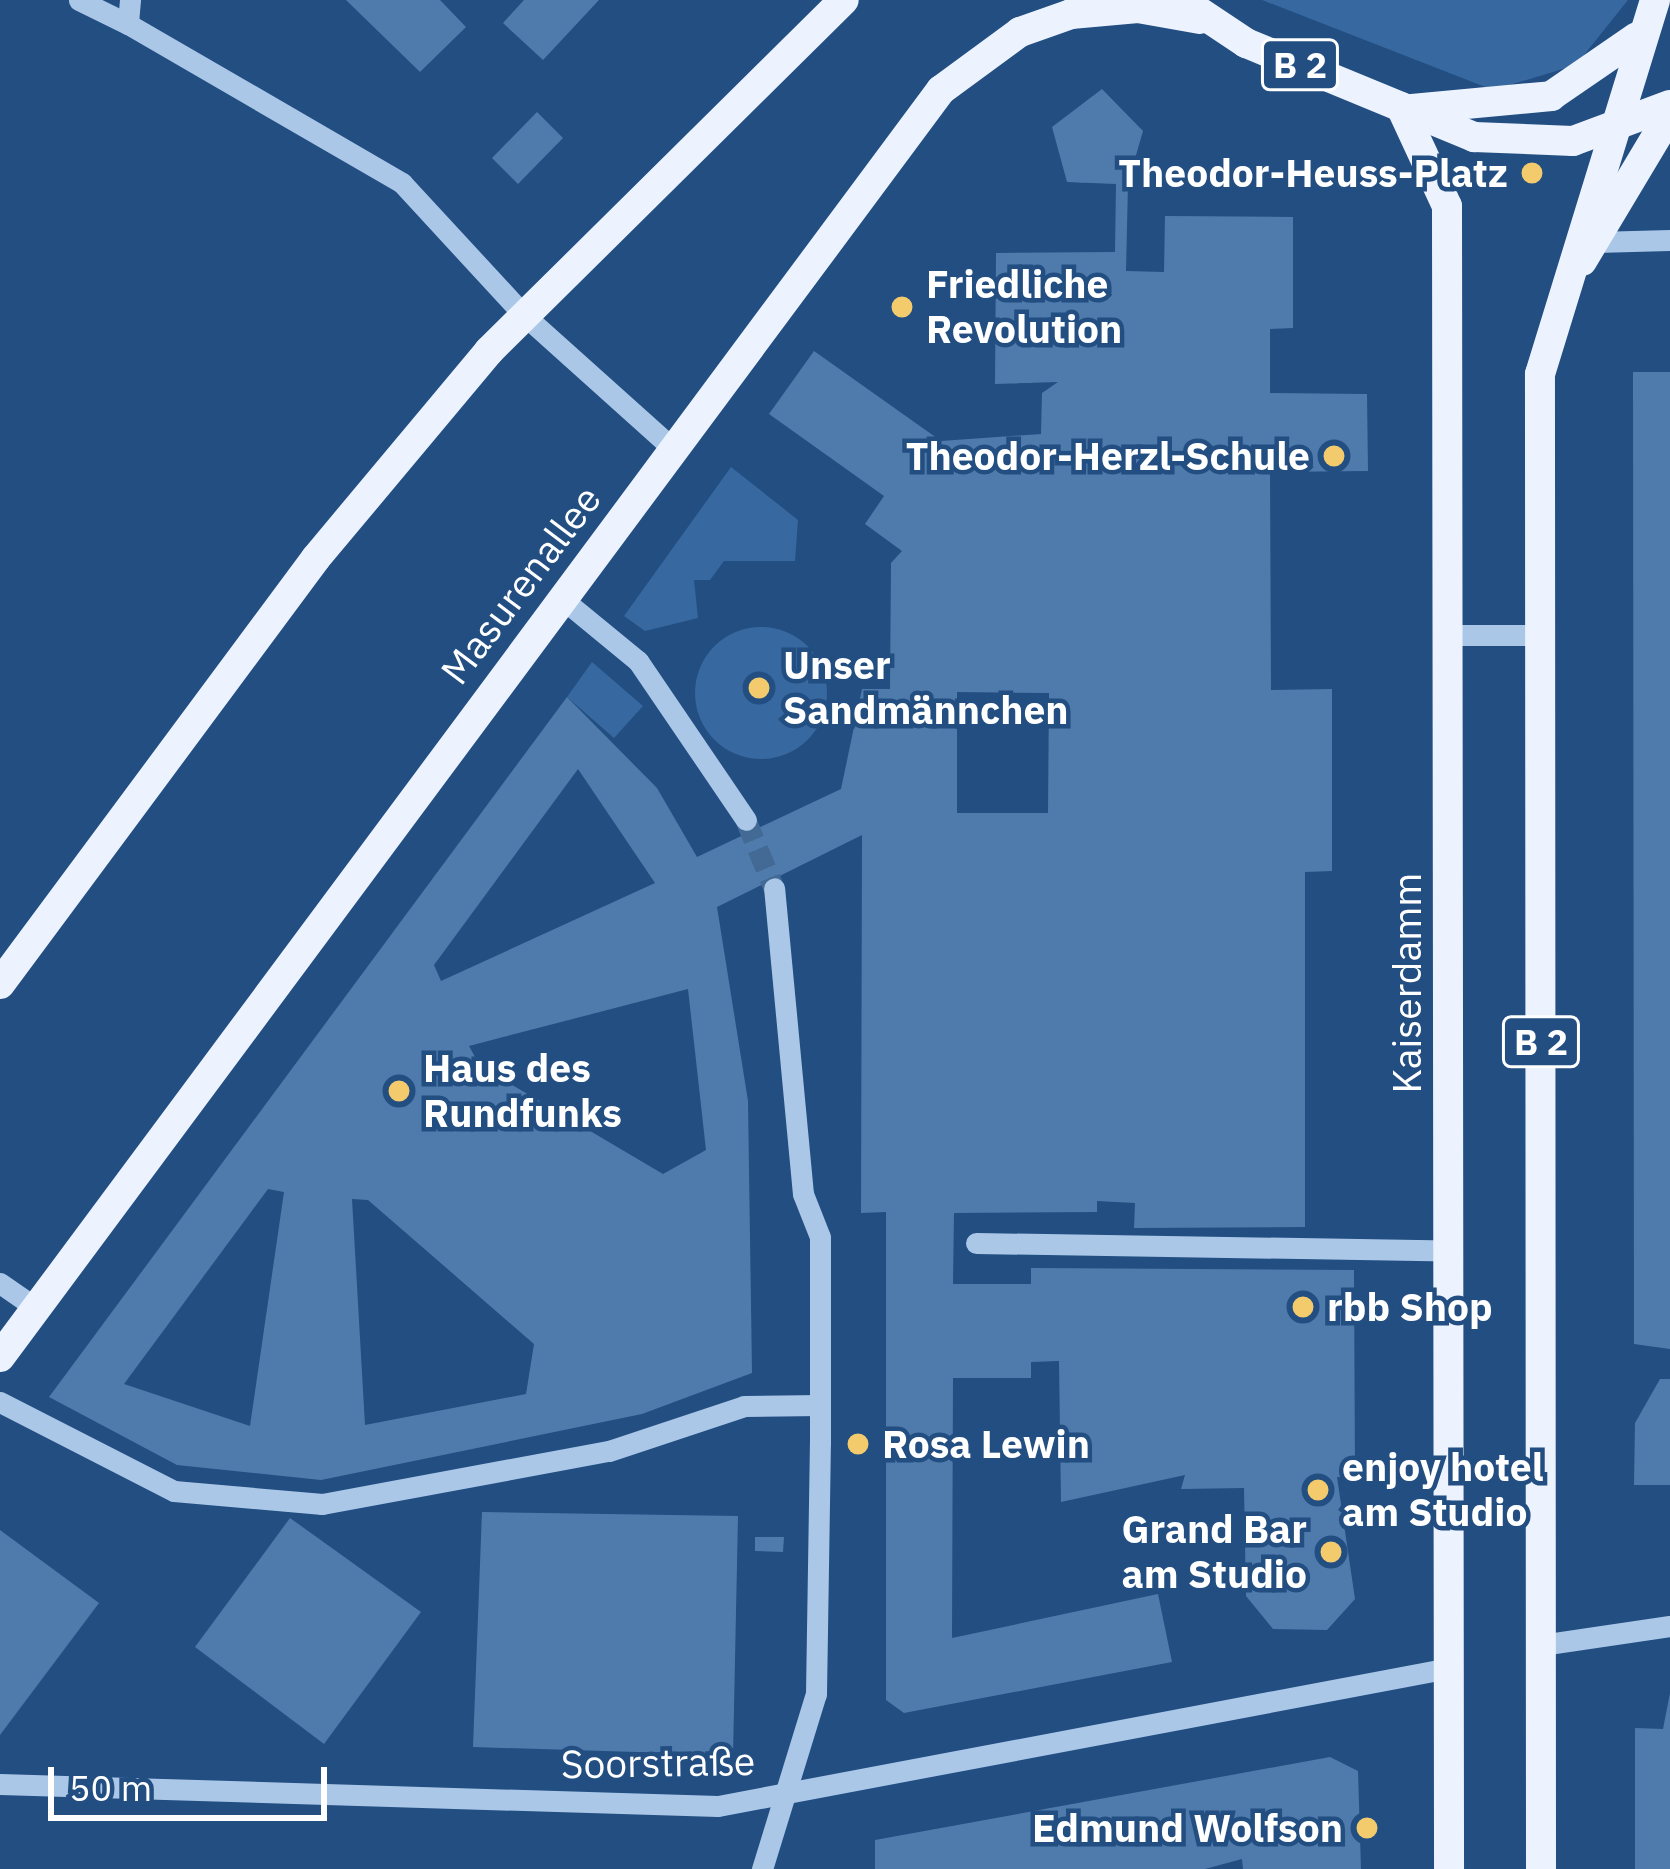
<!DOCTYPE html>
<html>
<head>
<meta charset="utf-8">
<style>
  body { margin:0 }
  #map { position:relative; width:1670px; height:1869px; overflow:hidden; background:#224e82; font-family:"IBM Plex Sans",sans-serif }
  div>[style] { position:absolute }
  .green>* { inset:0; background:#3768a0 }
  .round { border-radius:50% }
  .building>* { inset:0; background:#4f7bac }
  .minor-tunnel>* { height:21px; margin-top:-10.5px; transform-origin:0; background:repeating-linear-gradient(90deg,#436995 0 21px,transparent 0 31px) }
  .minor>* { height:21px; margin:-10.5px; padding:0 10.5px; transform-origin:10.5px; border-radius:10.5px; background:#aac7e8 }
  .major>* { height:30px; margin:-15px; padding:0 15px; transform-origin:15px; border-radius:15px; background:#ecf3fe }
  .dots>* { width:33px; height:33px; translate:-50% -50%; box-sizing:border-box; border:6px solid #224e82; border-radius:50% }
  span { translate:-50% -50%; white-space:nowrap; text-align:center; line-height:1.15; -webkit-text-stroke:9px #224e82; paint-order:stroke }
  .shield-label span { padding:3px 9px; background:#224e82; border:3px solid; border-radius:9px; -webkit-text-stroke-width:0 }
  .shield-label { font-size:36px; color:#fff; font-weight:700 }
  .poi-label { font-size:39px; color:#fff; font-weight:700 }
  .right { translate:-100% -50%; text-align:right }
  .left { translate:0 -50%; text-align:left }
  .street-label { font-size:39px; color:#fff }
  .scale { position:absolute; left:48px; top:1767px; width:279px; height:54px; box-sizing:border-box; border:6px solid #fff; border-top:0; padding-left:15px; font-size:36px; line-height:42px; white-space:nowrap; color:#fff; -webkit-text-stroke:9px #224e82; paint-order:stroke }
</style>
</head>
<body>
<div id="map">
  <div class="green">
    <div style="clip-path:polygon(1262px 0,1628px 0,1576px 65px,1493px 90px)"></div>
    <div style="clip-path:polygon(731px 467px,798px 520px,795px 561px,724px 561px,710px 580px,694px 580px,698px 618px,645px 631px,624px 616px)"></div>
    <div class="round" style="left:695px;top:627px;width:132px;height:132px"></div>
    <div style="clip-path:polygon(592px 662px,643px 706px,614px 738px,567px 697px)"></div>
  </div>
  <div class="building">
    <div style="clip-path:polygon(346px 0,440px 0,466px 27px,420px 72px)"></div>
    <div style="clip-path:polygon(524px 0,599px 0,543px 60px,503px 23px)"></div>
    <div style="clip-path:polygon(evenodd,1102px 89px,1143px 131px,1128px 183px,1126px 271px,1164px 272px,1165px 216px,1293px 217px,1293px 328px,1270px 329px,1270px 393px,1367px 394px,1368px 471px,1270px 472px,1271px 690px,1332px 689px,1332px 871px,1305px 872px,1305px 1227px,1134px 1228px,1135px 1203px,1097px 1201px,1097px 1212px,954px 1213px,953px 1284px,1031px 1284px,1031px 1268px,1354px 1270px,1355px 1478px,1337px 1477px,1355px 1599px,1327px 1630px,1273px 1629px,1246px 1596px,1244px 1488px,1181px 1489px,1185px 1475px,1061px 1502px,1059px 1361px,1031px 1362px,1031px 1378px,953px 1378px,952px 1638px,1158px 1594px,1172px 1662px,904px 1713px,886px 1700px,886px 1212px,861px 1213px,862px 835px,717px 907px,748px 1101px,752px 1373px,642px 1414px,321px 1480px,177px 1465px,49px 1397px,567px 697px,657px 788px,697px 857px,841px 789px,862px 689px,890px 689px,891px 563px,902px 551px,865px 524px,884px 496px,769px 414px,814px 351px,941px 441px,1041px 434px,1042px 393px,1058px 382px,995px 384px,996px 253px,1115px 252px,1116px 184px,1067px 182px,1052px 127px,1102px 89px,957px 692px,1049px 693px,1048px 813px,957px 813px,957px 692px,1102px 89px,578px 769px,655px 883px,441px 981px,434px 965px,578px 769px,1102px 89px,688px 989px,706px 1150px,663px 1174px,480px 1066px,469px 1046px,688px 989px,1102px 89px,268px 1189px,284px 1192px,250px 1426px,124px 1384px,268px 1189px,1102px 89px,352px 1199px,368px 1200px,534px 1344px,526px 1394px,365px 1425px,352px 1199px)"></div>
    <div style="clip-path:polygon(537px 112px,563px 138px,518px 184px,492px 158px)"></div>
    <div style="clip-path:polygon(1633px 372px,1670px 372px,1670px 1349px,1634px 1344px)"></div>
    <div style="clip-path:polygon(1660px 1379px,1670px 1379px,1670px 1485px,1634px 1485px,1635px 1423px)"></div>
    <div style="clip-path:polygon(482px 1512px,738px 1516px,733px 1755px,473px 1747px)"></div>
    <div style="clip-path:polygon(290px 1518px,421px 1612px,324px 1744px,195px 1647px)"></div>
    <div style="clip-path:polygon(0 1530px,99px 1603px,0 1735px)"></div>
    <div style="clip-path:polygon(755px 1537px,784px 1537px,783px 1552px,755px 1551px)"></div>
    <div style="clip-path:polygon(1670px 1693px,1670px 1869px,1635px 1869px,1635px 1728px,1663px 1729px)"></div>
    <div style="clip-path:polygon(1330px 1757px,1358px 1771px,1361px 1869px,1243px 1869px,1242px 1859px,1205px 1869px,875px 1869px,875px 1840px)"></div>
  </div>
  <div class="minor-tunnel">
    <div style="left:746px;top:820px;width:74px;rotate:67.6deg"></div>
  </div>
  <div class="minor">
    <div style="left:79px;top:0;width:55px;rotate:26.1deg"></div>
    <div style="left:130px;top:0;width:24px;rotate:95deg"></div>
    <div style="left:128px;top:24px;width:317px;rotate:30.1deg"></div>
    <div style="left:402px;top:183px;width:180px;rotate:47.3deg"></div>
    <div style="left:524px;top:315px;width:199px;rotate:41.9deg"></div>
    <div style="left:1596px;top:242px;width:74px;rotate:-1.5deg"></div>
    <div style="left:560px;top:597px;width:101px;rotate:39.4deg"></div>
    <div style="left:638px;top:661px;width:192px;rotate:55.8deg"></div>
    <div style="left:1445px;top:635px;width:95px"></div>
    <div style="left:976px;top:1243px;width:471px;rotate:0.9deg"></div>
    <div style="left:0;top:1283px;width:44px;rotate:34.8deg"></div>
    <div style="left:0;top:1402px;width:195px;rotate:27.1deg"></div>
    <div style="left:174px;top:1491px;width:149px;rotate:5deg"></div>
    <div style="left:322px;top:1504px;width:292px;rotate:-10.5deg"></div>
    <div style="left:609px;top:1451px;width:142px;rotate:-18.4deg"></div>
    <div style="left:744px;top:1406px;width:76px;rotate:-0.8deg"></div>
    <div style="left:1541px;top:1645px;width:130px;rotate:-8.4deg"></div>
    <div style="left:0;top:1784px;width:718px;rotate:1.76deg"></div>
    <div style="left:718px;top:1806px;width:744px;rotate:-10.69deg"></div>
    <div style="left:762px;top:1869px;width:183px;rotate:-72.9deg"></div>
    <div style="left:816px;top:1694px;width:251px;rotate:-89.1deg"></div>
    <div style="left:820px;top:1443px;width:206px;rotate:-90deg"></div>
    <div style="left:820px;top:1237px;width:46px;rotate:-111.6deg"></div>
    <div style="left:803px;top:1194px;width:307px;rotate:-95.4deg"></div>
  </div>
  <div class="major">
    <div style="left:1189px;top:5px;width:69px;rotate:33.7deg"></div>
    <div style="left:1246px;top:43px;width:247px;rotate:22.4deg"></div>
    <div style="left:1474px;top:137px;width:99px;rotate:2.3deg"></div>
    <div style="left:1573px;top:141px;width:103px;rotate:-20.4deg"></div>
    <div style="left:1401px;top:107px;width:109px;rotate:65.1deg"></div>
    <div style="left:1447px;top:206px;width:1663px;rotate:89.93deg"></div>
    <div style="left:1412px;top:109px;width:140px;rotate:-5.3deg"></div>
    <div style="left:1551px;top:96px;width:104px;rotate:-34.5deg"></div>
    <div style="left:1582px;top:261px;width:171px;rotate:-59.1deg"></div>
    <div style="left:0;top:984px;width:530px;rotate:-53.43deg"></div>
    <div style="left:316px;top:558px;width:270px;rotate:-50.1deg"></div>
    <div style="left:489px;top:351px;width:499px;rotate:-44.7deg"></div>
    <div style="left:0;top:1357px;width:1578px;rotate:-53.4deg"></div>
    <div style="left:941px;top:90px;width:98px;rotate:-36.3deg"></div>
    <div style="left:1020px;top:32px;width:54px;rotate:-19.4deg"></div>
    <div style="left:1071px;top:14px;width:67px;rotate:-5.1deg"></div>
    <div style="left:1138px;top:8px;width:63px;rotate:10.1deg"></div>
    <div style="left:1541px;top:1869px;width:1495px;rotate:-90.04deg"></div>
    <div style="left:1540px;top:374px;width:391px;rotate:-72.9deg"></div>
  </div>
  <div class="dots">
    <div style="left:1532px;top:173px;background:#f3ca6c"></div>
    <div style="left:902px;top:307px;background:#f3ca6c"></div>
    <div style="left:1334px;top:456px;background:#f3ca6c"></div>
    <div style="left:759px;top:688px;background:#f3ca6c"></div>
    <div style="left:399px;top:1091px;background:#f3ca6c"></div>
    <div style="left:1303px;top:1307px;background:#f3ca6c"></div>
    <div style="left:858px;top:1444px;background:#f3ca6c"></div>
    <div style="left:1318px;top:1490px;background:#f3ca6c"></div>
    <div style="left:1331px;top:1552px;background:#f3ca6c"></div>
    <div style="left:1367px;top:1828px;background:#f3ca6c"></div>
  </div>
  <div class="shield-label">
    <span style="left:1300px;top:65px">B 2</span>
    <span style="left:1541px;top:1042px">B 2</span>
  </div>
  <div class="poi-label">
    <span class="right" style="left:1508px;top:173px">Theodor-Heuss-Platz</span>
    <span class="left" style="left:926px;top:307px">Friedliche<br>Revolution</span>
    <span class="right" style="left:1310px;top:456px">Theodor-Herzl-Schule</span>
    <span class="left" style="left:783px;top:688px">Unser<br>Sandmännchen</span>
    <span class="left" style="left:423px;top:1091px">Haus des<br>Rundfunks</span>
    <span class="left" style="left:1327px;top:1307px">rbb Shop</span>
    <span class="left" style="left:882px;top:1444px">Rosa Lewin</span>
    <span class="left" style="left:1342px;top:1490px">enjoy hotel<br>am Studio</span>
    <span class="right" style="left:1307px;top:1552px">Grand Bar<br>am Studio</span>
    <span class="right" style="left:1343px;top:1828px">Edmund Wolfson</span>
  </div>
  <div class="street-label">
    <span style="left:521px;top:585px;rotate:-53deg">Masurenallee</span>
    <span style="left:1407px;top:983px;rotate:-90deg">Kaiserdamm</span>
    <span style="left:658px;top:1763px;rotate:-1deg">Soorstraße</span>
  </div>
  <div class="scale">50 m</div>
</div>
</body>
</html>
